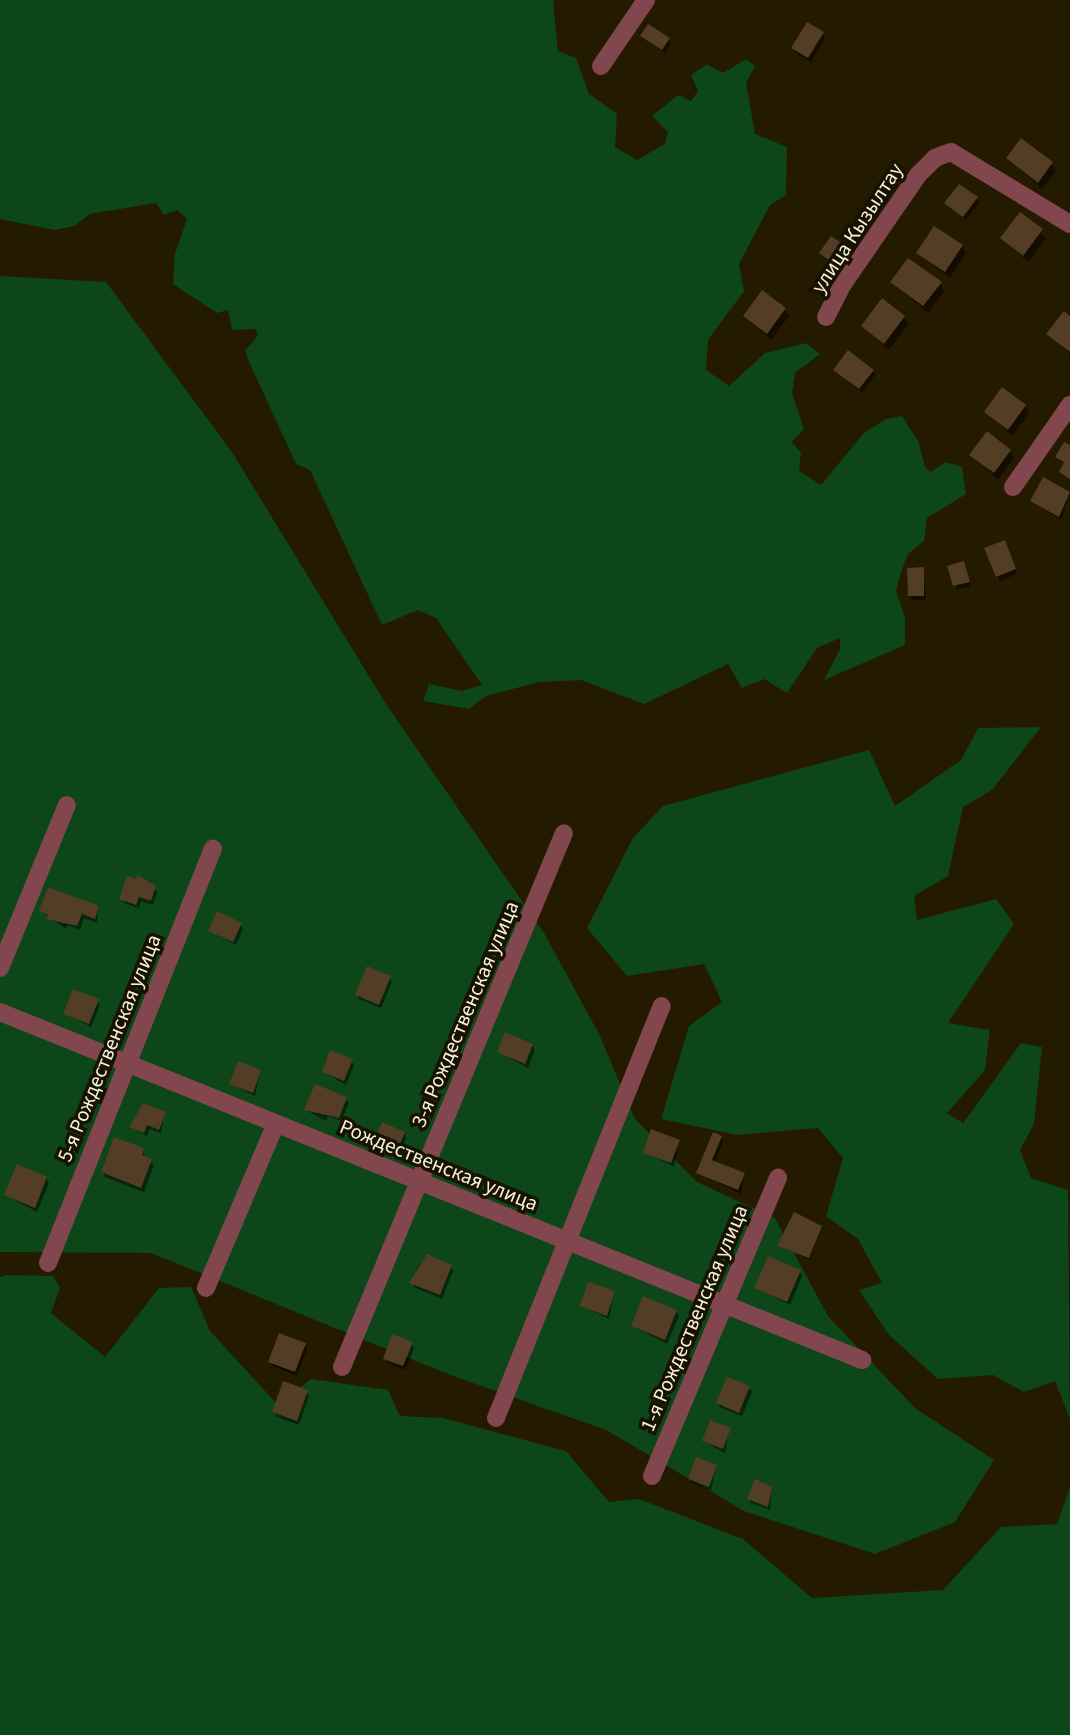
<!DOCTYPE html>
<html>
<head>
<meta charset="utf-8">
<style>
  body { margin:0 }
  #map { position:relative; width:1070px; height:1735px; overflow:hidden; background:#231a00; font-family:"Source Sans 3",sans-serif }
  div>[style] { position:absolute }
  .green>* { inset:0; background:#0c4619 }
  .shadow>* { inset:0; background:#0007 }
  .building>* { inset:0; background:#533d24 }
  .minor>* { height:18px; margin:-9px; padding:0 9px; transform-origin:9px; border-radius:9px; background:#82474e }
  span { translate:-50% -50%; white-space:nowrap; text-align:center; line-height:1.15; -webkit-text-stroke:7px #181200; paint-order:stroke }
  .street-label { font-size:21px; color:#f6f1df }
</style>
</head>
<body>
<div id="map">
  <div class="green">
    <div style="clip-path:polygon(0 0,553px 0,558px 51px,576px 58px,589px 94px,617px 114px,615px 147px,637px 160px,665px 144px,668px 132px,652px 116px,678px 95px,691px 101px,698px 91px,691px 75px,707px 64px,723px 73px,746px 59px,755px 66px,746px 83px,755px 134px,787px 147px,786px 195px,770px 205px,739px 264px,744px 291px,708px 340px,706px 370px,729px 386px,765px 353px,806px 343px,820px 354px,795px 373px,792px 393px,804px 429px,792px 442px,801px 453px,799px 471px,821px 485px,864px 433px,886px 419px,902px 416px,919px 443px,925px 467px,930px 472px,946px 462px,962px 467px,966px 494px,927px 518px,924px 541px,908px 554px,901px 572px,896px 591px,905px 617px,905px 645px,824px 680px,840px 649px,840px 638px,817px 648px,787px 693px,764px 679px,742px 688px,728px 664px,644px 704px,581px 680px,539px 682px,486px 696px,469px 709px,423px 701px,429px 684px,462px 691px,482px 685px,436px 618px,418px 610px,382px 625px,310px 470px,296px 464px,249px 362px,245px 351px,258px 335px,255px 329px,232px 330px,228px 310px,217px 313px,173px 284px,175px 254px,187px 219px,177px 210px,164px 215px,156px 203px,90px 214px,74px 226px,55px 230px,0 219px)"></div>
    <div style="clip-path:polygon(0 276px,106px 282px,232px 452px,386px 704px,544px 933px,599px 1034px,635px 1119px,697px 1182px,775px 1218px,828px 1316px,915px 1408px,994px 1460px,955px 1522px,875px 1554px,744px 1511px,606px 1430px,453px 1376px,151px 1253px,0 1252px)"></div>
    <div style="clip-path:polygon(1041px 727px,992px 790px,963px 807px,948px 876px,914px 896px,917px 920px,996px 899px,1014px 924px,948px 1023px,990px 1030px,985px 1070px,947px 1113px,963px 1123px,1021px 1043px,1042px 1047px,1034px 1124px,1020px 1150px,1031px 1178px,1068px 1190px,1070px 1419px,1055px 1381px,1024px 1392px,993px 1375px,938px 1379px,889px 1335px,859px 1290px,882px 1283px,858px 1239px,826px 1216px,843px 1158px,818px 1128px,737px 1135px,661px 1119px,689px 1026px,722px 1002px,704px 964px,627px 976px,587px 928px,633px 838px,663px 806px,869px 750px,895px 806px,961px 760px,978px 728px)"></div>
    <div style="clip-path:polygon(7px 1275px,53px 1276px,60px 1288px,51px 1313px,105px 1357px,159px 1288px,191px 1287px,210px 1331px,278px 1405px,311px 1379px,388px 1390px,400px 1416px,443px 1418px,566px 1451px,609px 1502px,639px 1499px,743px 1539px,812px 1598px,943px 1590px,1001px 1527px,1057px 1524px,1070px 1487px,1070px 1735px,0 1735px,0 1277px)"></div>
  </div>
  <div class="shadow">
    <div style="clip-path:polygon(823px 34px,825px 38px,811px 62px,796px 53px,793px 48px)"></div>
    <div style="clip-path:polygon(642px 36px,669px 39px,671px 44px,665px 53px)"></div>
    <div style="clip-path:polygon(1008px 158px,1051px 164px,1056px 171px,1042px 189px)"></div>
    <div style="clip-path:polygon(976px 199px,979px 203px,966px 220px,947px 203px)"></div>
    <div style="clip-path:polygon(1020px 214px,1046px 238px,1028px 262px,1002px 238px)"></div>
    <div style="clip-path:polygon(962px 246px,966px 253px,950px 278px,918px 253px)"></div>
    <div style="clip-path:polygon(851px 252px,854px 256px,843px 272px,821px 254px)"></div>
    <div style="clip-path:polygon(892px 282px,940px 283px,944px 291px,928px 313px)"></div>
    <div style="clip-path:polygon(785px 309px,789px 316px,771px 340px,745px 316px)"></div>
    <div style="clip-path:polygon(904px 317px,908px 324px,889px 350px,863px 326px)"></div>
    <div style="clip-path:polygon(1070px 318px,1070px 354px,1049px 334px)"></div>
    <div style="clip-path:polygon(836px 370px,873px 371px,875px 375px,862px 393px)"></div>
    <div style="clip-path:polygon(1025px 406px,1029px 413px,1012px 436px,986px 412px)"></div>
    <div style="clip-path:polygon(1010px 451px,1014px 458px,998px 479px,971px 455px)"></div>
    <div style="clip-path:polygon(1043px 480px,1070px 494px,1061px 520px,1032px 501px)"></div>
    <div style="clip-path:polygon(1007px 547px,1017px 574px,1000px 581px,997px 576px)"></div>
    <div style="clip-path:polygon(950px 567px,966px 568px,971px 586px,957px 590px)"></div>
    <div style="clip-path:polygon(923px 569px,926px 600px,912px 600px,910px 596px)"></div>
    <div style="clip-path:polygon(128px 878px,149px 881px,157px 892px,153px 905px,141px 901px,139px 908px,124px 903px)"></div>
    <div style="clip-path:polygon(98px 908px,97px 923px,84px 918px,80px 930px,68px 925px,66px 929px,40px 911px)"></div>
    <div style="clip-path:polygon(241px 924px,243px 929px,236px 945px,210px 931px)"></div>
    <div style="clip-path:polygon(389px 977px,392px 982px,381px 1008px,359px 999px,357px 995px)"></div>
    <div style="clip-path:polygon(97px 1001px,100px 1005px,91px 1027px,65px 1013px)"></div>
    <div style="clip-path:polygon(532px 1045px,535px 1050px,528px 1068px,499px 1052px)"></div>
    <div style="clip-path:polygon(351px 1060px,354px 1065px,346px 1085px,324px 1072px)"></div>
    <div style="clip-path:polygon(260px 1071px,255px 1096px,231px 1084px)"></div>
    <div style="clip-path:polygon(346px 1099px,349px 1103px,341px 1121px,328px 1116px,326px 1121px,306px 1110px)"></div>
    <div style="clip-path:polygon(164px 1114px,161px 1133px,150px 1129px,147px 1136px,131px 1127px)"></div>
    <div style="clip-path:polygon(404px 1133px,406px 1138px,399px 1155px,376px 1141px)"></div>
    <div style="clip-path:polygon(720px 1137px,723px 1142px,715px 1163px,744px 1174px,741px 1194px,698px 1173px)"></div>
    <div style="clip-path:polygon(679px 1141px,674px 1167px,645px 1152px)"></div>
    <div style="clip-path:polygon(143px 1149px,144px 1158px,154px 1165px,144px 1192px,105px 1177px,103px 1172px)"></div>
    <div style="clip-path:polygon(46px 1178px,49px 1183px,37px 1212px,6px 1195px)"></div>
    <div style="clip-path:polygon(821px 1228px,810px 1259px,780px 1247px)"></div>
    <div style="clip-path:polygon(418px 1266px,451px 1266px,453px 1271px,442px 1299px,414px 1287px)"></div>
    <div style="clip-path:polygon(800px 1271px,802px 1276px,790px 1305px,756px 1288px)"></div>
    <div style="clip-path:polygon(614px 1293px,609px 1319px,582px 1306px)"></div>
    <div style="clip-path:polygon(676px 1311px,679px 1316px,667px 1344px,632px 1326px)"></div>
    <div style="clip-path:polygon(411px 1343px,414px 1348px,406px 1370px,388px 1363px,385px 1359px)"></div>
    <div style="clip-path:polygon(304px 1345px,307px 1349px,297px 1376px,273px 1366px,270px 1362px)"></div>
    <div style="clip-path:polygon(749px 1388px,752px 1392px,742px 1416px,721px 1408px,718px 1403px)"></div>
    <div style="clip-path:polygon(306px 1392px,309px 1396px,299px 1425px,277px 1417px,274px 1412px)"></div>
    <div style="clip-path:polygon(729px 1429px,725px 1453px,703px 1441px)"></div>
    <div style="clip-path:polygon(716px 1466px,711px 1491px,692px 1483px,690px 1479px)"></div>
    <div style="clip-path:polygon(771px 1488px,770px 1510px,751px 1503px,749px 1498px)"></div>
  </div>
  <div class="building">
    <div style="clip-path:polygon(807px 22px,824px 32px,808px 58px,791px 48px)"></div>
    <div style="clip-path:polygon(648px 24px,670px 38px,662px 50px,640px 36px)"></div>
    <div style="clip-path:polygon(1021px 138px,1053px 162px,1038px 183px,1006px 158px)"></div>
    <div style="clip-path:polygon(959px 184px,978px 197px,963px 217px,944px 203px)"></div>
    <div style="clip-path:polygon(1020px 212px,1043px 229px,1023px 256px,1000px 238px)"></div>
    <div style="clip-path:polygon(934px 226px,963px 245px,945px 272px,916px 253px)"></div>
    <div style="clip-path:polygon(831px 236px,853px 251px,840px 268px,819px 253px)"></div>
    <div style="clip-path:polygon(908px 258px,942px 282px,923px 306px,890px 282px)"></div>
    <div style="clip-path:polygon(762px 290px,786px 308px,767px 334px,743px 316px)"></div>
    <div style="clip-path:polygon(882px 298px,905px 316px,884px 344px,861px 326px)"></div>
    <div style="clip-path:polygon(1064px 311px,1070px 316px,1070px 352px,1046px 334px)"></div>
    <div style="clip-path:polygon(848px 350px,874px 370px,859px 389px,833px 370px)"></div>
    <div style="clip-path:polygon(1002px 387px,1026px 405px,1008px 430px,984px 412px)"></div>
    <div style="clip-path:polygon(987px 431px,1011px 450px,994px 473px,969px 455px)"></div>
    <div style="clip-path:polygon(1064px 442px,1070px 445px,1070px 479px,1059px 472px,1064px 462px,1055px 457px)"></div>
    <div style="clip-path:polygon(1043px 477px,1070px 492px,1059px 517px,1030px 501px)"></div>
    <div style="clip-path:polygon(1005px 540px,1016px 569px,996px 577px,984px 548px)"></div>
    <div style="clip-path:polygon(964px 561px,970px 582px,953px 586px,947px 566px)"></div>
    <div style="clip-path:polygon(924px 567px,924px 596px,908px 596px,907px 568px)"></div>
    <div style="clip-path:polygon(138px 875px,156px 886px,151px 901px,139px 897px,136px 905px,119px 899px,127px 876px,136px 879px)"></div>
    <div style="clip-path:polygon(48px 887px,99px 906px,95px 919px,82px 914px,77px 926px,46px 919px,48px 915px,39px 911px)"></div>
    <div style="clip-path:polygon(217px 911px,242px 923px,233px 942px,208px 931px)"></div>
    <div style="clip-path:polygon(367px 966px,391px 976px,379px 1005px,355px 995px)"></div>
    <div style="clip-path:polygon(73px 989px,99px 999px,89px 1024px,63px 1014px)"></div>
    <div style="clip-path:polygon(505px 1032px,533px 1044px,525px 1064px,497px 1052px)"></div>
    <div style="clip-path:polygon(330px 1050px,353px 1059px,344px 1081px,322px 1072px)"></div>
    <div style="clip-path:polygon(238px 1061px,261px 1070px,253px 1093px,229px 1084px)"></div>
    <div style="clip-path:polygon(315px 1084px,347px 1097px,339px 1118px,304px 1110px)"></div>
    <div style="clip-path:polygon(143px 1103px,166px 1112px,159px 1130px,147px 1125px,144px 1133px,129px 1127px)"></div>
    <div style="clip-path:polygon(382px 1122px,405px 1132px,397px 1151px,374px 1141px)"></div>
    <div style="clip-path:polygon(651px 1129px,680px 1140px,671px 1163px,643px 1153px)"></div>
    <div style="clip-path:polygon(713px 1132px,722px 1136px,712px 1160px,745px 1173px,738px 1190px,696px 1173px)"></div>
    <div style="clip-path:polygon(114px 1137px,144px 1148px,142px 1155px,152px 1159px,141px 1188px,101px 1172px)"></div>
    <div style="clip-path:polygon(17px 1164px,47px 1177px,35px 1208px,4px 1195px)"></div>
    <div style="clip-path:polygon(794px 1212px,822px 1226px,809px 1258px,777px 1246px)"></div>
    <div style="clip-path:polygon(427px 1254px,452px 1265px,440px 1295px,409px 1283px)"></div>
    <div style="clip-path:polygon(768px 1256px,801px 1270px,787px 1302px,754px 1288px)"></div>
    <div style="clip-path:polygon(588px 1282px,615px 1291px,607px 1316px,580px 1306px)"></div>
    <div style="clip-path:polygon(643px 1296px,677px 1310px,665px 1340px,631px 1326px)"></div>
    <div style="clip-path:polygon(279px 1333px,306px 1343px,295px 1372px,268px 1362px)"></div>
    <div style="clip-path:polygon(392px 1334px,413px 1342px,403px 1366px,383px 1359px)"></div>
    <div style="clip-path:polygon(727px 1377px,750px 1386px,739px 1413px,716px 1403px)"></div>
    <div style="clip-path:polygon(283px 1381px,308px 1390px,297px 1421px,272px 1412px)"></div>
    <div style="clip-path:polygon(710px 1420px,731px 1428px,723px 1449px,702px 1441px)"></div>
    <div style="clip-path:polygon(696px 1457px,717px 1465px,709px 1487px,688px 1479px)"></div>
    <div style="clip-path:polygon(755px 1479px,772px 1487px,768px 1507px,747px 1499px)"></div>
  </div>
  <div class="minor">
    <div style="left:601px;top:66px;width:80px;rotate:-55.7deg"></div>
    <div style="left:826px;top:317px;width:34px;rotate:-63deg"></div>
    <div style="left:841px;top:287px;width:136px;rotate:-55.5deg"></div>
    <div style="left:918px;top:175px;width:24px;rotate:-45deg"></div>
    <div style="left:935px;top:158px;width:17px;rotate:-21deg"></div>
    <div style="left:951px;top:152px;width:139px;rotate:31.2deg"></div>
    <div style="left:1013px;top:487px;width:100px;rotate:-55.2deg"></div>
    <div style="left:0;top:968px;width:176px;rotate:-67.7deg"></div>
    <div style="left:0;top:1012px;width:930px;rotate:21.98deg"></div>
    <div style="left:48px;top:1263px;width:446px;rotate:-68.3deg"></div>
    <div style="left:206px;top:1288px;width:179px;rotate:-67deg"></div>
    <div style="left:342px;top:1367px;width:578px;rotate:-67.43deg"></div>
    <div style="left:496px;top:1418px;width:444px;rotate:-68.1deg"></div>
    <div style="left:652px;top:1476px;width:324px;rotate:-67.1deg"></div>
  </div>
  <div class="street-label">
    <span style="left:857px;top:228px;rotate:-57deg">улица Кызылтау</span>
    <span style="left:465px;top:1014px;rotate:-67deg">3-я Рождественская улица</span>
    <span style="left:109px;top:1048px;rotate:-68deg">5-я Рождественская улица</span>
    <span style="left:439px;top:1165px;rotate:22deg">Рождественская улица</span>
    <span style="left:694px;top:1318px;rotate:-67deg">1-я Рождественская улица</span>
  </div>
</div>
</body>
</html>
